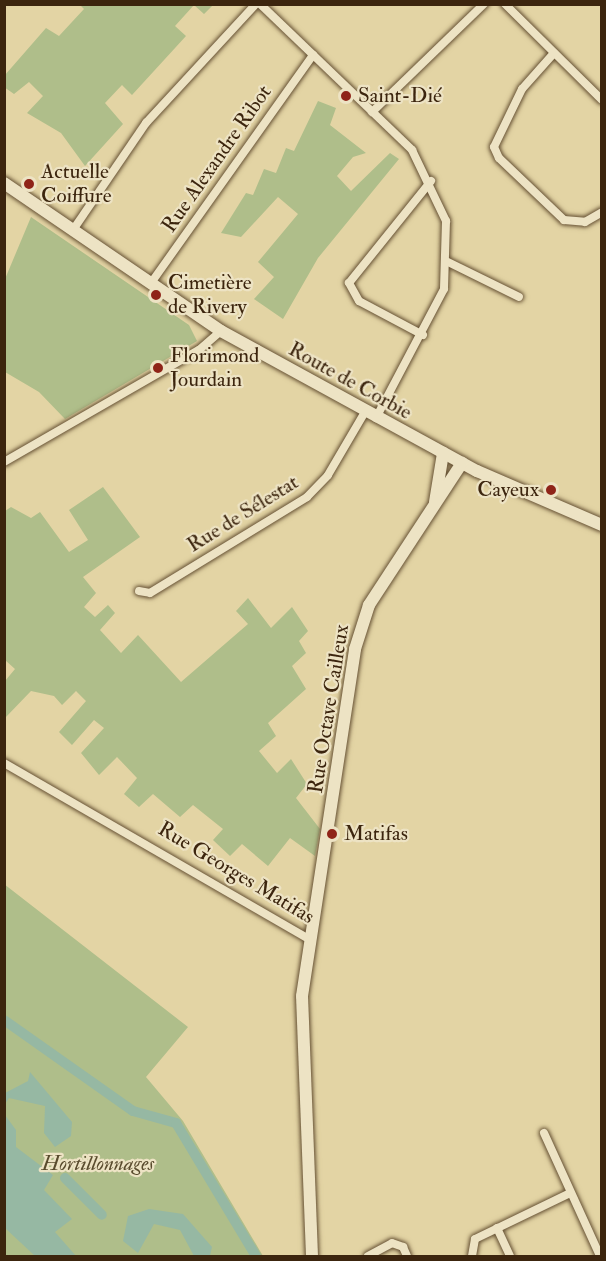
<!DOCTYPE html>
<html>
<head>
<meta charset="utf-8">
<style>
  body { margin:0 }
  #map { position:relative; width:606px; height:1261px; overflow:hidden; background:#e3d4a4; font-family:"IM FELL Double Pica",serif }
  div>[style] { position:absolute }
  .green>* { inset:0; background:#afbe8a }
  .water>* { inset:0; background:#96b8a3 }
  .canal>* { height:10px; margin:-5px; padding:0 5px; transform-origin:5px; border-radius:5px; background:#96b8a3 }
  .roads { filter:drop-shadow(0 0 2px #665134) drop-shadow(0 0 2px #665134) }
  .street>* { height:8px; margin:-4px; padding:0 4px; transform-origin:4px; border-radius:4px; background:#ede3c4 }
  .secondary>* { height:12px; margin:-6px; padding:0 6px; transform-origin:6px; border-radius:6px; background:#ede3c4 }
  .dots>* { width:16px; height:16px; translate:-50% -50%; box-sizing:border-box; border:3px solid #ede3c4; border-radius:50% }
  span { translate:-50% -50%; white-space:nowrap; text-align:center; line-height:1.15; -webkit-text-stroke:4.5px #ede3c4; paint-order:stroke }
  .poi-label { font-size:21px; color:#3c250e }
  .left { translate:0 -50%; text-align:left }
  .right { translate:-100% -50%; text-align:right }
  .street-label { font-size:21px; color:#3c250e }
  .park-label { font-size:21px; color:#594b2d; font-style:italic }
  .frame { position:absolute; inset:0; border:6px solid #3c250e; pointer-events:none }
</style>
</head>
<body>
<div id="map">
  <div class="green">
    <div style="clip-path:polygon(80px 5px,213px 5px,204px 14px,194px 5px,175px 26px,186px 36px,132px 95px,122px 85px,105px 103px,123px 124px,85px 166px,61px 133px,27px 113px,43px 96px,29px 82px,14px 94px,4px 87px,5px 75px,46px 28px,59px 36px,84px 9px)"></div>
    <div style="clip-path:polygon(318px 101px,336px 108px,330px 125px,366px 153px,353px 157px,337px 176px,351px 191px,390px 153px,399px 159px,318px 258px,283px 319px,254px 299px,274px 277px,258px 262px,298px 214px,278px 197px,241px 237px,221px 233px,246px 193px,253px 195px,264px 169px,276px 173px,286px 148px,294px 151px)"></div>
    <div style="clip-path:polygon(31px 217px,189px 325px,197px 341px,65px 419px,39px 392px,5px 372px,5px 279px)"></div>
    <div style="clip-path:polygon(103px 487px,140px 537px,83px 577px,96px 593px,84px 607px,95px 617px,108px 605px,115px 613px,100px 630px,121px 653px,138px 635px,181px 682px,248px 624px,236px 611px,248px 598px,271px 628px,292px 607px,308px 631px,299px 641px,306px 653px,292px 666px,306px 689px,268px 723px,276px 736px,259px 751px,277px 773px,291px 759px,307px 784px,296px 798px,320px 829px,315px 856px,290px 838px,268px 866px,242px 844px,230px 856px,213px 840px,223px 829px,193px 805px,180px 817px,153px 794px,139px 807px,124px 794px,137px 778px,117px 757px,99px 775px,81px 753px,104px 728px,94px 720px,72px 745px,59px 732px,86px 701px,76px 691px,62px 705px,54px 696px,31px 691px,5px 718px,5px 681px,15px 669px,5px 660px,5px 511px,11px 507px,31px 518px,40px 512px,69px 552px,88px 540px,69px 510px)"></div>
    <div style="clip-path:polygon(4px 884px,188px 1027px,146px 1077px,183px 1121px,263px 1256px,5px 1256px)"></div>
  </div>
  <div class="water">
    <div style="clip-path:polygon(30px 1072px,72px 1122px,71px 1136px,55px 1147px,44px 1133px,45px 1106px,9px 1098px,5px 1104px,5px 1093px,28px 1081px)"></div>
    <div style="clip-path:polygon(5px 1115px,16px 1130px,16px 1147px,53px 1175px,44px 1190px,72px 1219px,55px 1232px,76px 1256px,35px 1256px,5px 1228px)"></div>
    <div style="clip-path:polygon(149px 1209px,183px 1214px,212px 1247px,210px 1256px,194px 1256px,180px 1230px,154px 1224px,138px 1253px,123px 1241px,128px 1216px)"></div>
  </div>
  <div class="canal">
    <div style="left:4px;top:1020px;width:158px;rotate:35.2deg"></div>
    <div style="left:133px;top:1111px;width:45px;rotate:15.6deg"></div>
    <div style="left:176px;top:1123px;width:155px;rotate:59deg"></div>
    <div style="left:65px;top:1178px;width:52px;rotate:45deg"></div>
  </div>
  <div class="roads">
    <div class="street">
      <div style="left:260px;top:4px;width:211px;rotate:43.8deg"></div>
      <div style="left:412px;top:150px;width:79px;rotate:64.4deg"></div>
      <div style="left:446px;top:221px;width:68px;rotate:91.7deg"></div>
      <div style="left:444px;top:289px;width:146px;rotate:117.8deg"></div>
      <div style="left:505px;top:4px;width:136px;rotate:44.7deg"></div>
      <div style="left:554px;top:53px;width:48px;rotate:131.6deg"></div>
      <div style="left:522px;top:89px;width:64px;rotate:115.8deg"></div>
      <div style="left:494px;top:147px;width:12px;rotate:66deg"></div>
      <div style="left:499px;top:158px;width:90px;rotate:43.6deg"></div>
      <div style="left:564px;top:220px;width:21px;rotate:5deg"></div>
      <div style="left:585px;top:222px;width:20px;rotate:-30deg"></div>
      <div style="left:372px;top:112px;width:156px;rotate:-44deg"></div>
      <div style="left:73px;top:230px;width:130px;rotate:-55.7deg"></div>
      <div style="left:146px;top:123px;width:162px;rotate:-47.3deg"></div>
      <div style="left:448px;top:262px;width:79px;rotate:26.2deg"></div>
      <div style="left:151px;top:283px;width:280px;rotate:-54.6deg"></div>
      <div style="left:423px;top:335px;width:72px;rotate:-152deg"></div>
      <div style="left:359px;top:301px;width:21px;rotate:-119deg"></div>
      <div style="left:349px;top:283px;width:131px;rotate:-51.2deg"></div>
      <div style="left:4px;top:462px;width:225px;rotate:-29.9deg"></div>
      <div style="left:199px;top:350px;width:29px;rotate:-41deg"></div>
      <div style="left:139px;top:591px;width:11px;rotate:10deg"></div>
      <div style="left:150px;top:593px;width:184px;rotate:-31.4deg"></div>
      <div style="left:307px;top:497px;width:30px;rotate:-46deg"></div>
      <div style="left:328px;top:475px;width:73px;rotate:-59.6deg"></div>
      <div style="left:4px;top:763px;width:354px;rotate:30deg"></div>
      <div style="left:544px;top:1133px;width:135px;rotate:65.5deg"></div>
      <div style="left:497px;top:1228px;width:31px;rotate:65deg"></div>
      <div style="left:368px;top:1256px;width:27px;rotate:-28deg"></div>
      <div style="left:392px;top:1243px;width:12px;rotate:20deg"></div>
      <div style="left:403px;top:1247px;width:10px;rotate:66deg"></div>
      <div style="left:472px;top:1256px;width:17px;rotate:-80deg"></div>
      <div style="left:475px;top:1239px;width:106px;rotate:-25.8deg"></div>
    </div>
    <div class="secondary">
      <div style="left:4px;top:183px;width:263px;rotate:34.3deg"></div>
      <div style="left:221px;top:331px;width:292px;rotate:28.7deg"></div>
      <div style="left:477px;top:471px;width:136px;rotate:23.4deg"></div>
      <div style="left:435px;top:502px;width:50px;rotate:-80.7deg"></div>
      <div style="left:312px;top:1256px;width:260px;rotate:-92.2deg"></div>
      <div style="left:302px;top:996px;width:351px;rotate:-81.3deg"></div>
      <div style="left:355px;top:649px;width:46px;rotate:-72.3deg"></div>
      <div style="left:369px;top:605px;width:170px;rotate:-56.8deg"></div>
    </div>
  </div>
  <div class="dots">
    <div style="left:346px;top:96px;background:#8f2418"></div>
    <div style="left:29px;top:184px;background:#8f2418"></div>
    <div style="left:156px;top:295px;background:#8f2418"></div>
    <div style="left:158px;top:368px;background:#8f2418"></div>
    <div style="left:551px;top:490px;background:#8f2418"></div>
    <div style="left:332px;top:834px;background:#8f2418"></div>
  </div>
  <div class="poi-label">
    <span class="left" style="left:358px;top:96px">Saint-Dié</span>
    <span class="left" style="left:41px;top:184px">Actuelle<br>Coiffure</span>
    <span class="left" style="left:168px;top:295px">Cimetière<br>de Rivery</span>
    <span class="left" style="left:170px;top:368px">Florimond<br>Jourdain</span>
    <span class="right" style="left:539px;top:490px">Cayeux</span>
    <span class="left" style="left:344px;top:834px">Matifas</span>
  </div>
  <div class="street-label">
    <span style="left:217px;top:159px;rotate:-55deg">Rue Alexandre Ribot</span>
    <span style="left:350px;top:381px;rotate:29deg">Route de Corbie</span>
    <span style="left:243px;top:514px;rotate:-32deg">Rue de Sélestat</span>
    <span style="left:329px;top:709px;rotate:-81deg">Rue Octave Cailleux</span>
    <span style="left:236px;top:873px;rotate:31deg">Rue Georges Matifas</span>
  </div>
  <div class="park-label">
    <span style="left:98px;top:1164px">Hortillonnages</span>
  </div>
  <div class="frame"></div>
</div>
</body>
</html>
